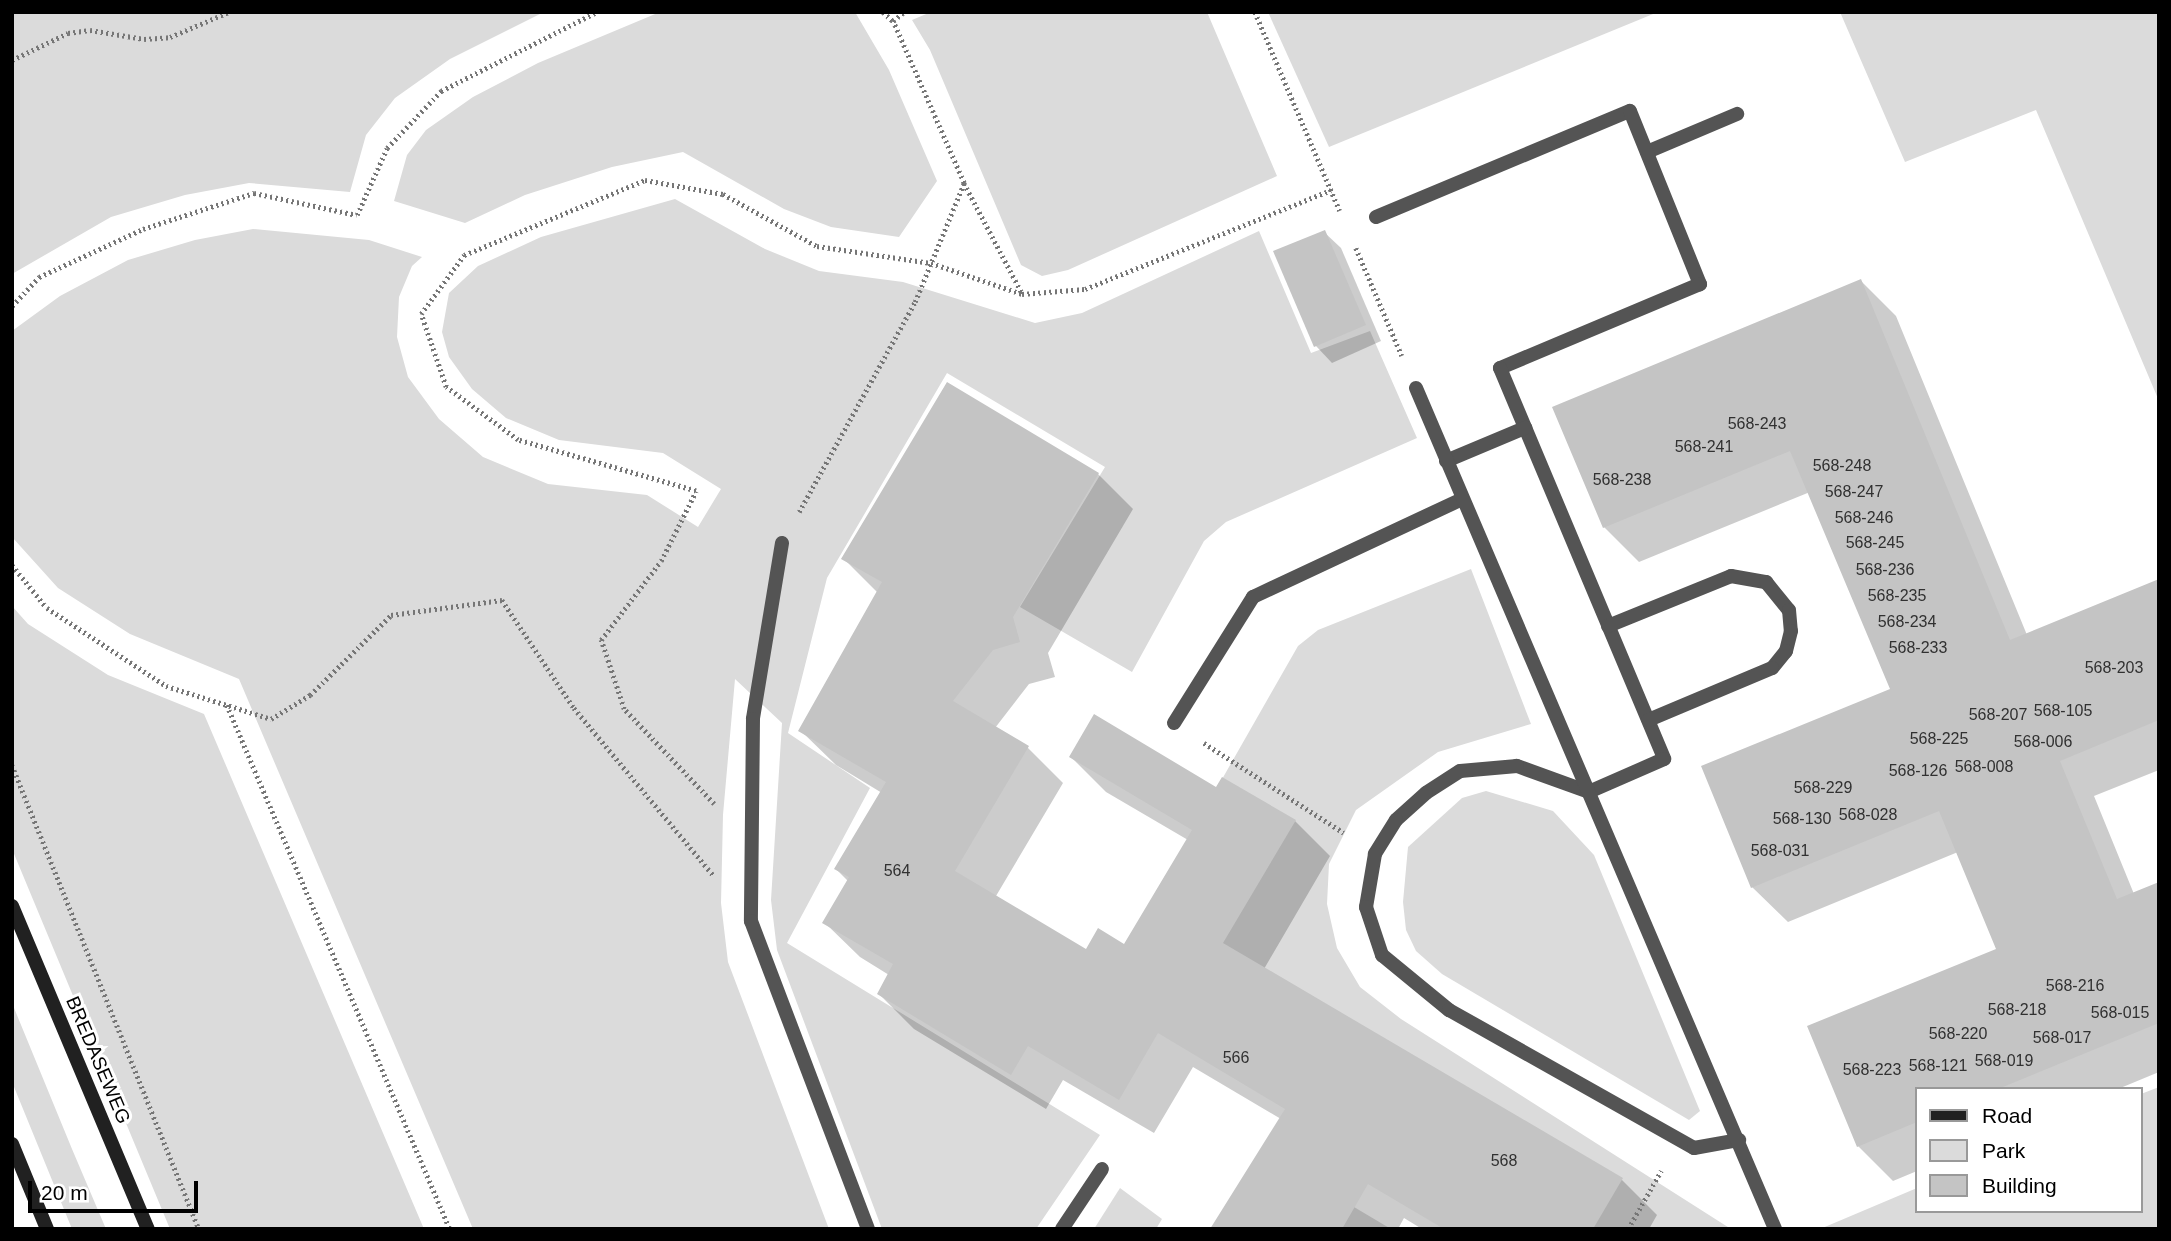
<!DOCTYPE html>
<html>
<head>
<meta charset="utf-8">
<style>
  body { margin:0 }
  #map { position:relative; width:2171px; height:1241px; overflow:hidden; background:#fff; font-family:Helvetica,sans-serif }
  div>[style] { position:absolute }
  .green>* { inset:0; background:#dbdbdb }
  .shadow>* { inset:0; background:#0003 }
  .building>* { inset:0; background:#c4c4c4 }
  .path>* { height:4.5px; margin-top:-2.25px; transform-origin:0; background:repeating-linear-gradient(90deg,#767676 0 2px,transparent 0 5.5px) }
  .service>* { height:14px; margin:-7px; padding:0 7px; transform-origin:7px; border-radius:7px; background:#545454 }
  .minor>* { height:14px; margin:-7px; padding:0 7px; transform-origin:7px; border-radius:7px; background:#545454 }
  .secondary>* { height:14px; margin:-7px; padding:0 7px; transform-origin:7px; border-radius:7px; background:#212121 }
  span { translate:-50% -50%; white-space:nowrap; text-align:center; line-height:1.15; -webkit-text-stroke:6px #fff; paint-order:stroke }
  .number-label { font-size:16px; color:#313131 }
  .number-label span { -webkit-text-stroke-width:0 }
  .street-label { font-size:19px; color:#000 }
  .frame { position:absolute; inset:0; border:14px solid #000; pointer-events:none }
  .legend { position:absolute; left:1915px; top:1087px; width:228px; height:126px; box-sizing:border-box; background:#fff; border:2px solid #999; margin:0; padding:9px 12px; list-style:none; font-size:21px; color:#000 }
  .legend li { display:flex; align-items:center; gap:14px; height:35px }
  .legend b { width:35px; border:2px solid #999 }
  .scale { position:absolute; left:28px; top:1181px; width:170px; height:32px; box-sizing:border-box; border:4px solid #000; border-top:0; padding-left:9px; font-size:21px; line-height:24px; white-space:nowrap; color:#000; -webkit-text-stroke:5px #fff; paint-order:stroke }
</style>
</head>
<body>
<div id="map">
  <div class="green">
    <div style="clip-path:polygon(12px 12px,544px 12px,450px 59px,395px 98px,366px 135px,350px 192px,249px 183px,185px 195px,111px 217px,12px 274px)"></div>
    <div style="clip-path:polygon(660px 12px,855px 12px,889px 70px,937px 181px,899px 237px,831px 227px,784px 209px,683px 152px,612px 167px,525px 195px,465px 223px,394px 201px,407px 155px,426px 130px,473px 97px,538px 63px)"></div>
    <div style="clip-path:polygon(931px 12px,1207px 12px,1277px 176px,1068px 270px,1042px 276px,1021px 265px,930px 50px,912px 20px)"></div>
    <div style="clip-path:polygon(1268px 12px,1658px 12px,1329px 147px)"></div>
    <div style="clip-path:polygon(1840px 12px,2159px 12px,2159px 401px,2036px 110px,1905px 162px)"></div>
    <div style="clip-path:polygon(675px 199px,765px 249px,819px 271px,903px 282px,1035px 323px,1082px 313px,1259px 231px,1311px 353px,1370px 331px,1417px 438px,1226px 522px,1204px 541px,1132px 672px,1020px 607px,1105px 467px,947px 373px,827px 578px,788px 733px,870px 788px,787px 943px,1100px 1135px,1036px 1229px,882px 1229px,777px 950px,771px 900px,782px 723px,735px 679px,723px 815px,721px 903px,728px 962px,829px 1229px,473px 1229px,239px 679px,130px 634px,58px 588px,12px 537px,12px 331px,60px 296px,128px 260px,195px 240px,253px 229px,369px 240px,422px 257px,412px 266px,399px 297px,397px 337px,408px 377px,439px 419px,483px 457px,548px 484px,647px 495px,698px 527px,721px 489px,663px 453px,559px 440px,506px 418px,472px 389px,449px 357px,442px 332px,449px 293px,478px 266px,541px 237px)"></div>
    <div style="clip-path:polygon(1471px 569px,1531px 724px,1438px 752px,1356px 810px,1329px 864px,1327px 904px,1337px 948px,1360px 987px,1401px 1019px,1731px 1229px,1585px 1229px,1200px 965px,1205px 809px,1298px 646px,1318px 630px)"></div>
    <div style="clip-path:polygon(12px 606px,28px 624px,108px 675px,204px 714px,424px 1229px,170px 1229px,12px 849px)"></div>
    <div style="clip-path:polygon(1486px 791px,1553px 811px,1594px 855px,1700px 1111px,1689px 1120px,1442px 974px,1416px 951px,1406px 930px,1403px 902px,1408px 847px,1462px 798px)"></div>
    <div style="clip-path:polygon(12px 1003px,72px 1149px,106px 1229px,72px 1229px,12px 1082px)"></div>
    <div style="clip-path:polygon(2159px 1087px,2159px 1229px,1820px 1229px,1917px 1188px,1917px 1211px,2141px 1211px,2141px 1094px)"></div>
    <div style="clip-path:polygon(1120px 1188px,1162px 1219px,1156px 1229px,1094px 1229px)"></div>
    <div style="clip-path:polygon(1322px 1188px,1391px 1229px,1333px 1229px)"></div>
  </div>
  <div class="shadow">
    <div style="clip-path:polygon(1324px 232px,1341px 248px,1381px 341px,1332px 363px,1316px 346px,1275px 252px)"></div>
    <div style="clip-path:polygon(1861px 281px,1896px 316px,2027px 635px,2159px 581px,2159px 770px,2094px 796px,2134px 894px,2159px 884px,2159px 1072px,2118px 1089px,1917px 1089px,1917px 1171px,1893px 1181px,1858px 1146px,1998px 950px,1958px 852px,1788px 922px,1752px 887px,1892px 690px,1810px 492px,1639px 562px,1604px 527px)"></div>
    <div style="clip-path:polygon(1098px 474px,1133px 509px,1048px 653px,1055px 677px,1029px 684px,995px 728px,1028px 748px,1063px 783px,996px 896px,1086px 951px,1124px 946px,1188px 840px,1106px 792px,1071px 757px,1217px 789px,1295px 821px,1330px 856px,1264px 969px,1622px 1180px,1657px 1215px,1649px 1229px,1422px 1229px,1404px 1218px,1398px 1229px,1213px 1229px,1281px 1119px,1193px 1067px,1154px 1133px,1063px 1080px,1046px 1109px,914px 1029px,879px 994px,889px 975px,860px 957px,824px 922px,848px 881px,836px 869px,882px 793px,836px 765px,800px 730px,878px 593px,844px 559px)"></div>
  </div>
  <div class="building">
    <div style="clip-path:polygon(1325px 230px,1366px 325px,1314px 347px,1273px 251px)"></div>
    <div style="clip-path:polygon(1861px 279px,2010px 640px,2159px 579px,2159px 720px,2060px 761px,2117px 899px,2159px 882px,2159px 1023px,1998px 1089px,1917px 1089px,1917px 1122px,1857px 1147px,1807px 1026px,1996px 949px,1939px 811px,1751px 888px,1701px 766px,1890px 689px,1790px 451px,1603px 528px,1552px 407px)"></div>
    <div style="clip-path:polygon(947px 382px,1099px 473px,1013px 617px,1020px 642px,993px 650px,953px 701px,1029px 746px,955px 871px,1086px 949px,1098px 928px,1124px 944px,1192px 830px,1069px 757px,1094px 714px,1216px 787px,1222px 777px,1296px 820px,1223px 943px,1623px 1178px,1593px 1229px,1444px 1229px,1368px 1184px,1342px 1229px,1210px 1229px,1285px 1109px,1158px 1033px,1119px 1100px,1028px 1046px,1011px 1075px,877px 994px,893px 964px,822px 923px,849px 877px,834px 869px,886px 782px,798px 731px,882px 582px,841px 559px)"></div>
  </div>
  <div class="path">
    <div style="left:883px;top:12px;width:13px;rotate:42deg"></div>
    <div style="left:893px;top:21px;width:14px;rotate:-39deg"></div>
    <div style="left:1255px;top:12px;width:216px;rotate:66.9deg"></div>
    <div style="left:12px;top:60px;width:62px;rotate:-25.7deg"></div>
    <div style="left:68px;top:33px;width:22px;rotate:-8deg"></div>
    <div style="left:90px;top:30px;width:55px;rotate:9.5deg"></div>
    <div style="left:144px;top:39px;width:26px;rotate:-4deg"></div>
    <div style="left:170px;top:37px;width:64px;rotate:-23deg"></div>
    <div style="left:964px;top:183px;width:124px;rotate:62.2deg"></div>
    <div style="left:1356px;top:248px;width:117px;rotate:66.9deg"></div>
    <div style="left:12px;top:306px;width:40px;rotate:-47deg"></div>
    <div style="left:39px;top:277px;width:115px;rotate:-24.8deg"></div>
    <div style="left:143px;top:229px;width:117px;rotate:-18deg"></div>
    <div style="left:254px;top:193px;width:105px;rotate:12.1deg"></div>
    <div style="left:357px;top:215px;width:73px;rotate:-65.9deg"></div>
    <div style="left:387px;top:148px;width:79px;rotate:-46.5deg"></div>
    <div style="left:441px;top:91px;width:175px;rotate:-26.9deg"></div>
    <div style="left:799px;top:512px;width:240px;rotate:-61.1deg"></div>
    <div style="left:915px;top:302px;width:129px;rotate:-67.6deg"></div>
    <div style="left:964px;top:183px;width:177px;rotate:-113.7deg"></div>
    <div style="left:12px;top:565px;width:55px;rotate:50.9deg"></div>
    <div style="left:47px;top:608px;width:142px;rotate:33.2deg"></div>
    <div style="left:166px;top:686px;width:110px;rotate:17.4deg"></div>
    <div style="left:271px;top:719px;width:46px;rotate:-31.6deg"></div>
    <div style="left:310px;top:695px;width:114px;rotate:-44.6deg"></div>
    <div style="left:391px;top:615px;width:112px;rotate:-7.7deg"></div>
    <div style="left:502px;top:600px;width:130px;rotate:56.3deg"></div>
    <div style="left:574px;top:708px;width:217px;rotate:50.2deg"></div>
    <div style="left:227px;top:705px;width:569px;rotate:66.95deg"></div>
    <div style="left:1204px;top:743px;width:166px;rotate:32.7deg"></div>
    <div style="left:12px;top:765px;width:500px;rotate:68.05deg"></div>
    <div style="left:714px;top:804px;width:131px;rotate:-133.5deg"></div>
    <div style="left:624px;top:709px;width:73px;rotate:-108.4deg"></div>
    <div style="left:601px;top:640px;width:99px;rotate:-52.8deg"></div>
    <div style="left:661px;top:561px;width:78px;rotate:-63.4deg"></div>
    <div style="left:696px;top:491px;width:185px;rotate:-164deg"></div>
    <div style="left:518px;top:440px;width:89px;rotate:-143.6deg"></div>
    <div style="left:446px;top:387px;width:77px;rotate:-108.9deg"></div>
    <div style="left:421px;top:314px;width:73px;rotate:-53.9deg"></div>
    <div style="left:464px;top:255px;width:196px;rotate:-22.5deg"></div>
    <div style="left:645px;top:180px;width:79px;rotate:10.2deg"></div>
    <div style="left:723px;top:194px;width:107px;rotate:29deg"></div>
    <div style="left:817px;top:246px;width:115px;rotate:8.5deg"></div>
    <div style="left:931px;top:263px;width:96px;rotate:18.8deg"></div>
    <div style="left:1022px;top:294px;width:63px;rotate:-4.5deg"></div>
    <div style="left:1085px;top:289px;width:265px;rotate:-21.9deg"></div>
    <div style="left:1628px;top:1229px;width:67px;rotate:-60.4deg"></div>
  </div>
  <div class="service">
    <div style="left:1647px;top:152px;width:98px;rotate:-22.9deg"></div>
    <div style="left:1376px;top:217px;width:275px;rotate:-22.7deg"></div>
    <div style="left:1630px;top:111px;width:187px;rotate:68deg"></div>
    <div style="left:1700px;top:284px;width:217px;rotate:157.2deg"></div>
    <div style="left:1500px;top:368px;width:424px;rotate:67.2deg"></div>
    <div style="left:1664px;top:759px;width:82px;rotate:156.3deg"></div>
    <div style="left:1589px;top:792px;width:77px;rotate:-160.1deg"></div>
    <div style="left:1517px;top:766px;width:57px;rotate:175deg"></div>
    <div style="left:1460px;top:771px;width:40px;rotate:147.1deg"></div>
    <div style="left:1426px;top:793px;width:40px;rotate:138deg"></div>
    <div style="left:1396px;top:820px;width:40px;rotate:122deg"></div>
    <div style="left:1375px;top:854px;width:54px;rotate:99.6deg"></div>
    <div style="left:1366px;top:907px;width:51px;rotate:71.6deg"></div>
    <div style="left:1382px;top:955px;width:87px;rotate:39.4deg"></div>
    <div style="left:1449px;top:1010px;width:281px;rotate:29.4deg"></div>
    <div style="left:1694px;top:1148px;width:46px;rotate:-10.1deg"></div>
    <div style="left:1446px;top:461px;width:86px;rotate:-22.7deg"></div>
    <div style="left:782px;top:543px;width:178px;rotate:99.4deg"></div>
    <div style="left:753px;top:719px;width:202px;rotate:90.6deg"></div>
    <div style="left:751px;top:921px;width:329px;rotate:69.2deg"></div>
    <div style="left:1608px;top:626px;width:133px;rotate:-22.1deg"></div>
    <div style="left:1731px;top:576px;width:36px;rotate:10deg"></div>
    <div style="left:1766px;top:582px;width:36px;rotate:51deg"></div>
    <div style="left:1789px;top:610px;width:21px;rotate:85deg"></div>
    <div style="left:1791px;top:631px;width:21px;rotate:104deg"></div>
    <div style="left:1786px;top:651px;width:22px;rotate:129deg"></div>
    <div style="left:1772px;top:668px;width:134px;rotate:157.2deg"></div>
    <div style="left:1174px;top:723px;width:149px;rotate:-57.9deg"></div>
    <div style="left:1253px;top:597px;width:231px;rotate:-25.1deg"></div>
    <div style="left:1062px;top:1229px;width:72px;rotate:-56.3deg"></div>
  </div>
  <div class="minor">
    <div style="left:1416px;top:388px;width:914px;rotate:66.88deg"></div>
  </div>
  <div class="secondary">
    <div style="left:12px;top:906px;width:350px;rotate:67.2deg"></div>
    <div style="left:12px;top:1144px;width:92px;rotate:67.6deg"></div>
  </div>
  <div class="number-label">
    <span style="left:1757px;top:424px">568-243</span>
    <span style="left:1704px;top:447px">568-241</span>
    <span style="left:1842px;top:466px">568-248</span>
    <span style="left:1622px;top:480px">568-238</span>
    <span style="left:1854px;top:492px">568-247</span>
    <span style="left:1864px;top:518px">568-246</span>
    <span style="left:1875px;top:543px">568-245</span>
    <span style="left:1885px;top:570px">568-236</span>
    <span style="left:1897px;top:596px">568-235</span>
    <span style="left:1907px;top:622px">568-234</span>
    <span style="left:1918px;top:648px">568-233</span>
    <span style="left:2114px;top:668px">568-203</span>
    <span style="left:2063px;top:711px">568-105</span>
    <span style="left:1998px;top:715px">568-207</span>
    <span style="left:1939px;top:739px">568-225</span>
    <span style="left:2043px;top:742px">568-006</span>
    <span style="left:1984px;top:767px">568-008</span>
    <span style="left:1918px;top:771px">568-126</span>
    <span style="left:1823px;top:788px">568-229</span>
    <span style="left:1868px;top:815px">568-028</span>
    <span style="left:1802px;top:819px">568-130</span>
    <span style="left:1780px;top:851px">568-031</span>
    <span style="left:897px;top:871px">564</span>
    <span style="left:2075px;top:986px">568-216</span>
    <span style="left:2017px;top:1010px">568-218</span>
    <span style="left:2120px;top:1013px">568-015</span>
    <span style="left:1958px;top:1034px">568-220</span>
    <span style="left:2062px;top:1038px">568-017</span>
    <span style="left:1236px;top:1058px">566</span>
    <span style="left:2004px;top:1061px">568-019</span>
    <span style="left:1938px;top:1066px">568-121</span>
    <span style="left:1872px;top:1070px">568-223</span>
    <span style="left:1504px;top:1161px">568</span>
  </div>
  <div class="street-label">
    <span style="left:98px;top:1060px;rotate:67deg">BREDASEWEG</span>
  </div>
  <div class="frame"></div>
  <ul class="legend">
  <li><b style="height:9px;background:#212121"></b>Road</li>
  <li><b style="height:19px;background:#dbdbdb"></b>Park</li>
  <li><b style="height:19px;background:#c4c4c4"></b>Building</li>
  </ul>
  <div class="scale">20 m</div>
</div>
</body>
</html>
